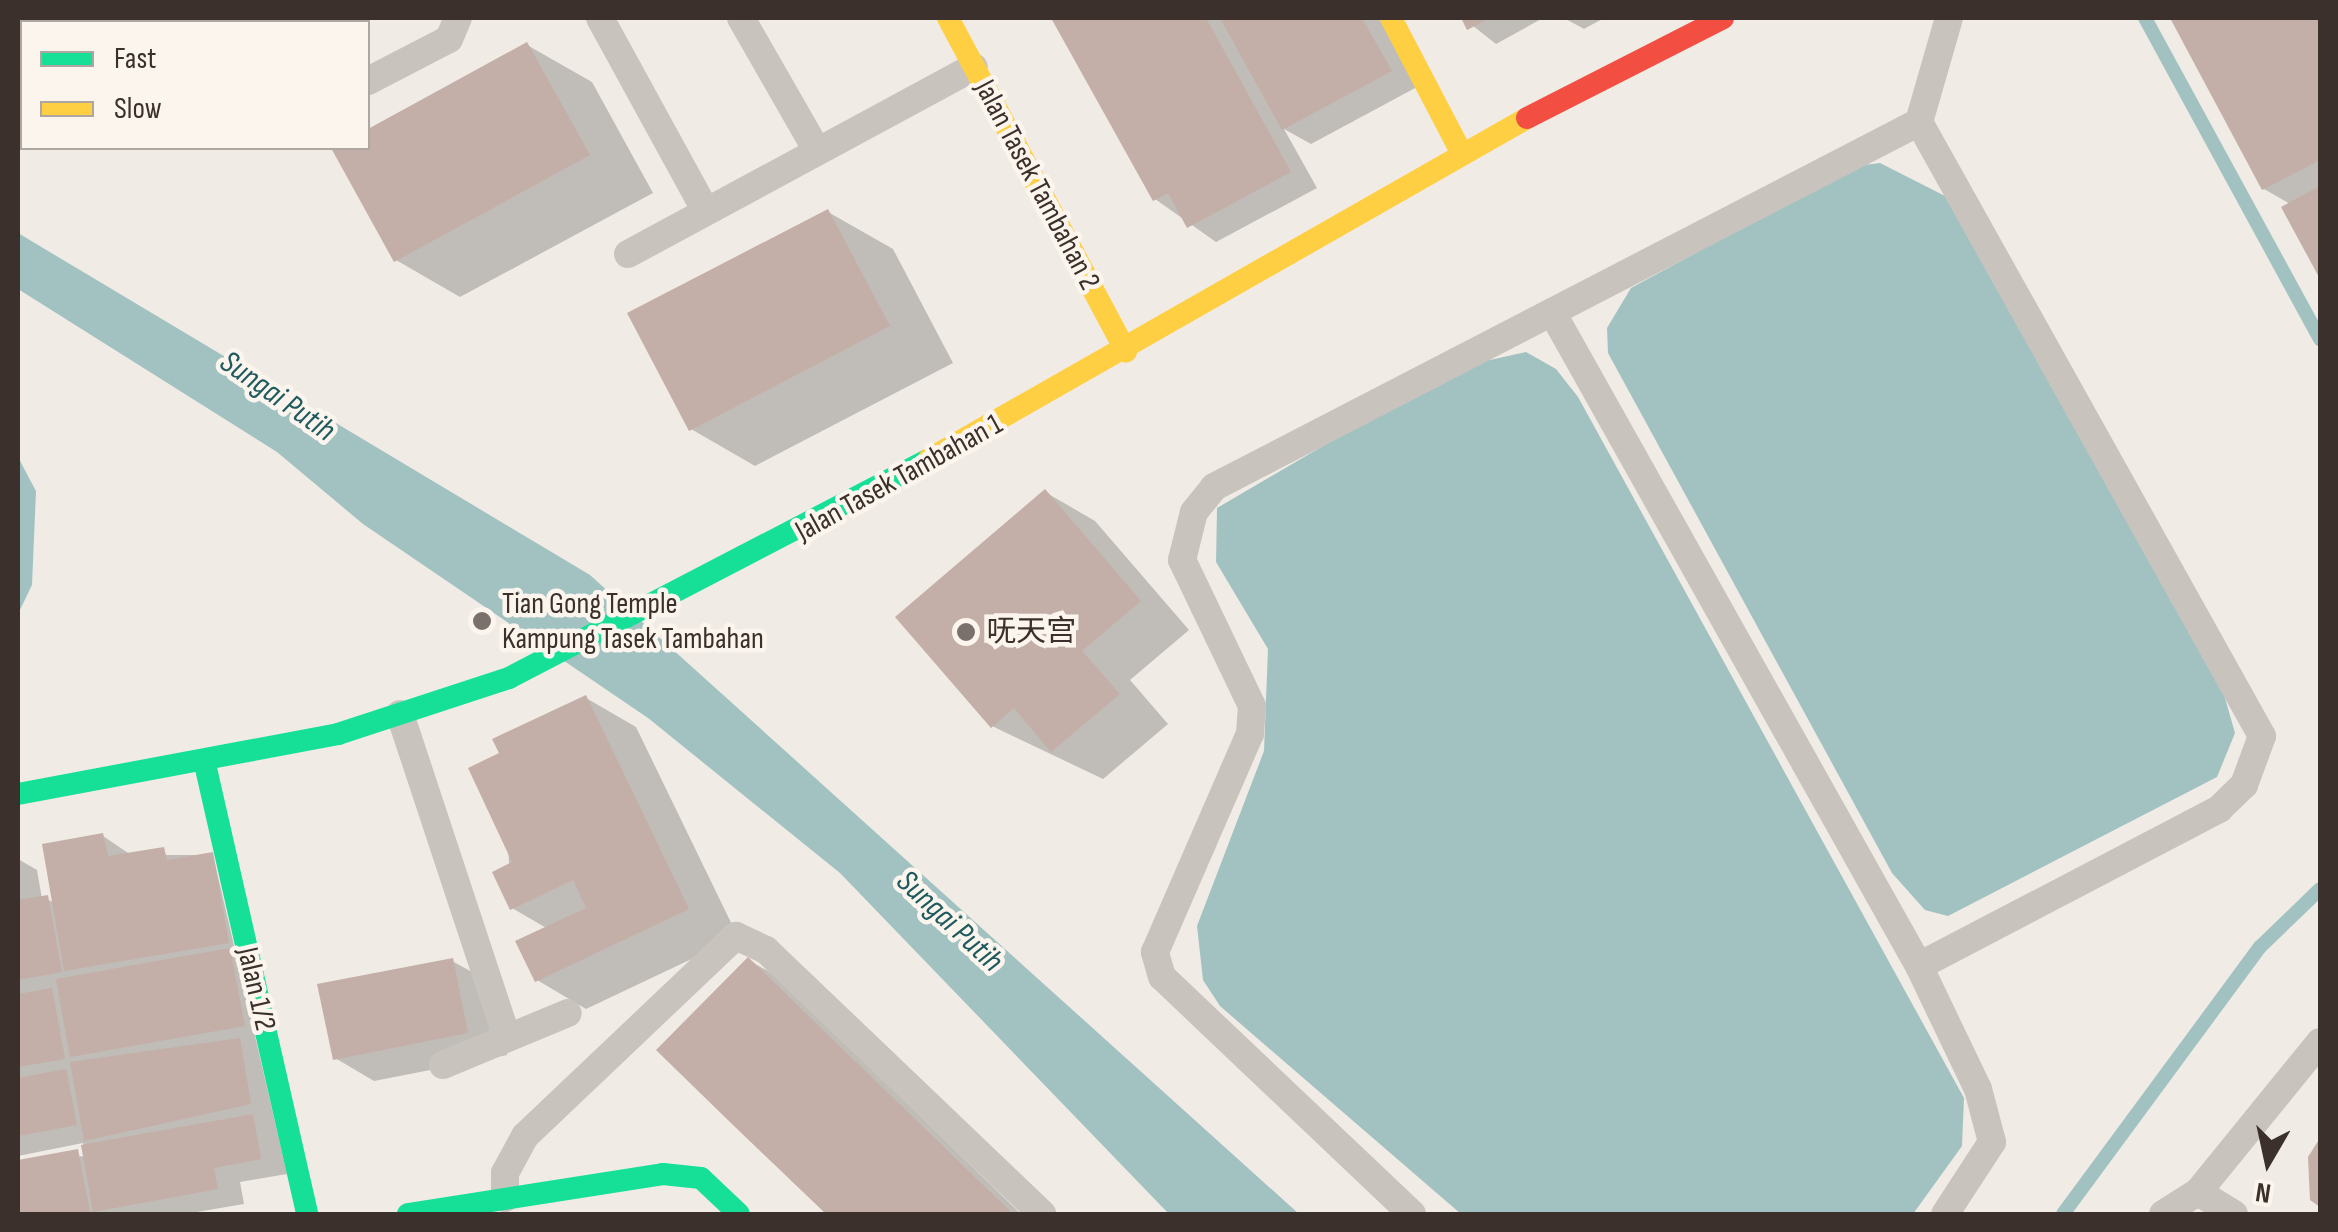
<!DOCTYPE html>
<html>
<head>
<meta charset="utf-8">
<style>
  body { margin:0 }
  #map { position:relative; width:2338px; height:1232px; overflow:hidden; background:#f0ebe5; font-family:"Sofia Sans Condensed","Noto Sans SC",sans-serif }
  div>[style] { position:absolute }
  .water>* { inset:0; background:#a1c2c1 }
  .shadow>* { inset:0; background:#0003 }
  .stream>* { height:14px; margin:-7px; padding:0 7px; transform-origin:7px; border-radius:7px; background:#a1c2c1 }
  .building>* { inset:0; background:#c3afa7 }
  .lane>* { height:28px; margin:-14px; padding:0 14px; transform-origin:14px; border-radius:14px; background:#c9c3be }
  .fast>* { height:22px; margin:-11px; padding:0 11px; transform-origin:11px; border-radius:11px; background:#16e098 }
  .slow>* { height:22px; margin:-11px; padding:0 11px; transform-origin:11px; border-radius:11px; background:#ffcf43 }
  .jam>* { height:22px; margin:-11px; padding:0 11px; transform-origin:11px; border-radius:11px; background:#f24e42 }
  .dots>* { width:28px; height:28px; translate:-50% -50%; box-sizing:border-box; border:5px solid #fbf5ee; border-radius:50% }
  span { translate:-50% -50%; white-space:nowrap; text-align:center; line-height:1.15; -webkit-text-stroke:9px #fbf5ee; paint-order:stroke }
  .street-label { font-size:30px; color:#3b302b }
  .poi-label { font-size:30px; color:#3b302b }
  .left { translate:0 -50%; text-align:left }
  .water-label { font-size:32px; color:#1f5a5e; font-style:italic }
  .frame { position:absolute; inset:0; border:20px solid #3b302b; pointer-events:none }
  .legend { position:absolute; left:20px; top:20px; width:350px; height:130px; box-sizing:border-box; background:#fbf5ee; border:2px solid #aea6a0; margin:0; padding:12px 18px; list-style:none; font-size:30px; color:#3b302b }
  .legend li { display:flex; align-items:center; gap:20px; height:50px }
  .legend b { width:50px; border:2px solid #aea6a0 }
  .north { position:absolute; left:2218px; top:1112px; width:100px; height:100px; -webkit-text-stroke:8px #fbf5ee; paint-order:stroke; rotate:189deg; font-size:28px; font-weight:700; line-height:40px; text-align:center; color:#3b302b }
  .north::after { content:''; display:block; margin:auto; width:35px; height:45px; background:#3b302b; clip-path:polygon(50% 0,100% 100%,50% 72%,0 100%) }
</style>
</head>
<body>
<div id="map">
  <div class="water">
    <div style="clip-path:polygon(1880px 163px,1947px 197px,2223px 691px,2235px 733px,2217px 777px,1948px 916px,1925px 910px,1892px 873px,1608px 353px,1607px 328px,1631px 288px,1856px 166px)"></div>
    <div style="clip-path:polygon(18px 233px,590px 575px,1299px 1214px,1169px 1214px,840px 873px,648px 718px,363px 524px,277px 452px,18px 289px)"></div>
    <div style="clip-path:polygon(1526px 352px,1556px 369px,1578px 397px,1964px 1098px,1962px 1146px,1913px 1214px,1461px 1214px,1220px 1006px,1203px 980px,1197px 926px,1264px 751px,1268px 649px,1216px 562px,1217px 508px,1458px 367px)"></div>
    <div style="clip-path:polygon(18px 457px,36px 491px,32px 585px,18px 614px)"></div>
  </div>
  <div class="shadow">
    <div style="clip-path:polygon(68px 18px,348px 18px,351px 22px,70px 22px)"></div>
    <div style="clip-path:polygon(1055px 18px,1379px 18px,1417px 87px,1311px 144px,1284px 129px,1317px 188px,1216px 242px,1155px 199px)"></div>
    <div style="clip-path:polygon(1463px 18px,1543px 18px,1496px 44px)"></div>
    <div style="clip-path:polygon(1564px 18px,1604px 18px,1584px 29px)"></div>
    <div style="clip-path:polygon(2173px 18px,2320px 18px,2320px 274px,2285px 208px,2292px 205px,2264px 189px)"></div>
    <div style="clip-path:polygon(527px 45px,592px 82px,653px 193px,460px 297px,396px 260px,335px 149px,368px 148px,368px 132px)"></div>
    <div style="clip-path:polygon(828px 212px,893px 249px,953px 363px,755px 466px,691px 429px)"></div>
    <div style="clip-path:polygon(1045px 492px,1095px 521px,1189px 630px,1130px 680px,1168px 724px,1103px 779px,992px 726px)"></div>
    <div style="clip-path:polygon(586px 698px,636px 727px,738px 937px,586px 1009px,537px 980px,548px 929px,512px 908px,502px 755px)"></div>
    <div style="clip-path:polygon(103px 836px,131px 855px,213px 855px,287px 1174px,240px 1182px,244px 1204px,185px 1214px,18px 1214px,18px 1162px,85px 1156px,83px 1143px,18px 1156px,18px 859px,37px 870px,42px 899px,55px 902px)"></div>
    <div style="clip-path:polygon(748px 960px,775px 975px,1021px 1214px,830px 1214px,660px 1050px)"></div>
    <div style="clip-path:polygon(452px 961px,492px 983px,507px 1055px,374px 1081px,335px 1058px)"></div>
  </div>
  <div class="stream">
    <div style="left:2145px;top:18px;width:366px;rotate:61.4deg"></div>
    <div style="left:2063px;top:1214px;width:332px;rotate:-53.6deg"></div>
    <div style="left:2260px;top:947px;width:83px;rotate:-44deg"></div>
  </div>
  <div class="building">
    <div style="clip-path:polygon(65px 18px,255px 18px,245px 22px)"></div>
    <div style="clip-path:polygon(1051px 18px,1206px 18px,1291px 172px,1187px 228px,1168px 193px,1153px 201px)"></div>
    <div style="clip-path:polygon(1220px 18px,1362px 18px,1392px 71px,1282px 130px)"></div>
    <div style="clip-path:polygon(1461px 18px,1490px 18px,1467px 30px)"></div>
    <div style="clip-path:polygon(2170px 18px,2320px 18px,2320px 160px,2262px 190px)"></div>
    <div style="clip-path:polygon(527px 42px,590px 155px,394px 262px,331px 148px,368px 148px,368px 129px)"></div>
    <div style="clip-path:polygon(2320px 186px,2320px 279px,2281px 207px)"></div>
    <div style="clip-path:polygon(828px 209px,890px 326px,689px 431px,627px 313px)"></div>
    <div style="clip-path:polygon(1045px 489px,1141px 601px,1082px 651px,1120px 694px,1051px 752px,1014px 708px,991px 728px,895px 617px)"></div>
    <div style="clip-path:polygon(586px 695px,689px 909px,535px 982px,515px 941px,586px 908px,573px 880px,510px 910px,492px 872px,512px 862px,468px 768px,499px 753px,492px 739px)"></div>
    <div style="clip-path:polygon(103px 833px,108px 856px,164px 847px,167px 860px,213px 852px,229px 943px,64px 971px,42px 844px)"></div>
    <div style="clip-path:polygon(48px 895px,62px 972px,18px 980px,18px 900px)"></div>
    <div style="clip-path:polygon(230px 948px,245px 1026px,70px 1057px,56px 979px)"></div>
    <div style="clip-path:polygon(748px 957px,824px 1031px,1013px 1214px,826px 1214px,733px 1125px,656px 1050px)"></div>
    <div style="clip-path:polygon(453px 958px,468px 1033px,333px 1060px,317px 984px)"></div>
    <div style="clip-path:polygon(52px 988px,65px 1059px,18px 1067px,18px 994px)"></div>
    <div style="clip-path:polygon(240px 1038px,251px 1104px,84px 1141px,70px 1062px)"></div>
    <div style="clip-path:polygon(66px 1069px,77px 1125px,18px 1136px,18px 1078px)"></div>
    <div style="clip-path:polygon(253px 1114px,261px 1159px,214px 1168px,218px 1189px,93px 1212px,81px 1145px)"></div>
    <div style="clip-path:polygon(2320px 1138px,2320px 1207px,2310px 1200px,2308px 1157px)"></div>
    <div style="clip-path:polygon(78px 1149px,90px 1212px,18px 1214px,18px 1160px)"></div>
  </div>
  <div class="lane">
    <div style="left:600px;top:18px;width:217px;rotate:61.3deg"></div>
    <div style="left:741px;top:18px;width:151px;rotate:60.2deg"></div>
    <div style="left:368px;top:81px;width:91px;rotate:-27.4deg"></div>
    <div style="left:449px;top:39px;width:23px;rotate:-67deg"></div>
    <div style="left:628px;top:254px;width:393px;rotate:-28.4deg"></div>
    <div style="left:1552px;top:312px;width:750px;rotate:60.7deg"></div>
    <div style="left:1919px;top:966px;width:136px;rotate:64.4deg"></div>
    <div style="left:1978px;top:1089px;width:55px;rotate:75.2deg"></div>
    <div style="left:1992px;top:1142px;width:86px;rotate:123.1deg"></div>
    <div style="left:400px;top:714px;width:341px;rotate:71.7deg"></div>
    <div style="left:1919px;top:966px;width:339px;rotate:-27.6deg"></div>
    <div style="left:2219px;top:809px;width:35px;rotate:-44deg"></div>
    <div style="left:2244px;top:785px;width:52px;rotate:-69.8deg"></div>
    <div style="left:2262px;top:736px;width:703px;rotate:-119.19deg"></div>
    <div style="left:1919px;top:122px;width:108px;rotate:-73.9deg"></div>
    <div style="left:443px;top:1065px;width:135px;rotate:-22.6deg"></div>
    <div style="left:2198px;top:1192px;width:42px;rotate:31.4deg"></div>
    <div style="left:505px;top:1198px;width:25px;rotate:-90deg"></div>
    <div style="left:505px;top:1173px;width:42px;rotate:-61.6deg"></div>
    <div style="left:525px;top:1136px;width:291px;rotate:-43.5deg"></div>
    <div style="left:736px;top:936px;width:33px;rotate:25deg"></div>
    <div style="left:766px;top:950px;width:382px;rotate:43.7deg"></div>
    <div style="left:1412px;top:1214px;width:344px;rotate:-136.5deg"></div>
    <div style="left:1162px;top:977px;width:26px;rotate:-106deg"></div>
    <div style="left:1155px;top:952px;width:238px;rotate:-66.5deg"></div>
    <div style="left:1250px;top:734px;width:28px;rotate:-86deg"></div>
    <div style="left:1252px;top:706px;width:162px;rotate:-115.6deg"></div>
    <div style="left:1182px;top:560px;width:49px;rotate:-76deg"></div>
    <div style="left:1194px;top:512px;width:32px;rotate:-51deg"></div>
    <div style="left:1214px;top:487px;width:794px;rotate:-27.37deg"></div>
    <div style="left:2163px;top:1214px;width:41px;rotate:-32.2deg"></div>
    <div style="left:2198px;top:1192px;width:193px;rotate:-50.9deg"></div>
  </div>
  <div class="fast">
    <div style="left:205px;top:764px;width:461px;rotate:77.2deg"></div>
    <div style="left:18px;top:794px;width:326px;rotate:-10.6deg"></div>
    <div style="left:338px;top:734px;width:180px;rotate:-18.1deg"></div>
    <div style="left:509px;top:678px;width:474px;rotate:-27.5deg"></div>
    <div style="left:408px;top:1214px;width:258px;rotate:-8.9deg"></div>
    <div style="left:663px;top:1174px;width:38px;rotate:6deg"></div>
    <div style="left:701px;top:1178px;width:52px;rotate:43.5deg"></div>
  </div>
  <div class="slow">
    <div style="left:948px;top:18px;width:378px;rotate:61.9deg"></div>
    <div style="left:1391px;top:18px;width:151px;rotate:62.4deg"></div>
    <div style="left:929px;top:459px;width:688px;rotate:-29.69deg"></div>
  </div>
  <div class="jam">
    <div style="left:1527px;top:118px;width:220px;rotate:-27deg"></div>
  </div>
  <div class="dots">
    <div style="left:482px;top:621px;background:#7a716c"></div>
    <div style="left:966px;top:632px;background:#7a716c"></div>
  </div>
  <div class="street-label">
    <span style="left:1037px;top:185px;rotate:62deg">Jalan Tasek Tambahan 2</span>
    <span style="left:899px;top:478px;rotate:-29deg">Jalan Tasek Tambahan 1</span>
    <span style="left:256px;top:989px;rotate:77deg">Jalan 1/2</span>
  </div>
  <div class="poi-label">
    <span class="left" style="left:502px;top:621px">Tian Gong Temple<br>Kampung Tasek Tambahan</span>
    <span class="left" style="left:986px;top:632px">呒天宫</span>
  </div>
  <div class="water-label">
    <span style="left:277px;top:397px;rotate:35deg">Sungai Putih</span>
    <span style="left:949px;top:922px;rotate:43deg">Sungai Putih</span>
  </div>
  <div class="frame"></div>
  <ul class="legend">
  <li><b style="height:12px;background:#16e098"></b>Fast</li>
  <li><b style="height:12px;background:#ffcf43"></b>Slow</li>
  </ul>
  <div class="north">N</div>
</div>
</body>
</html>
